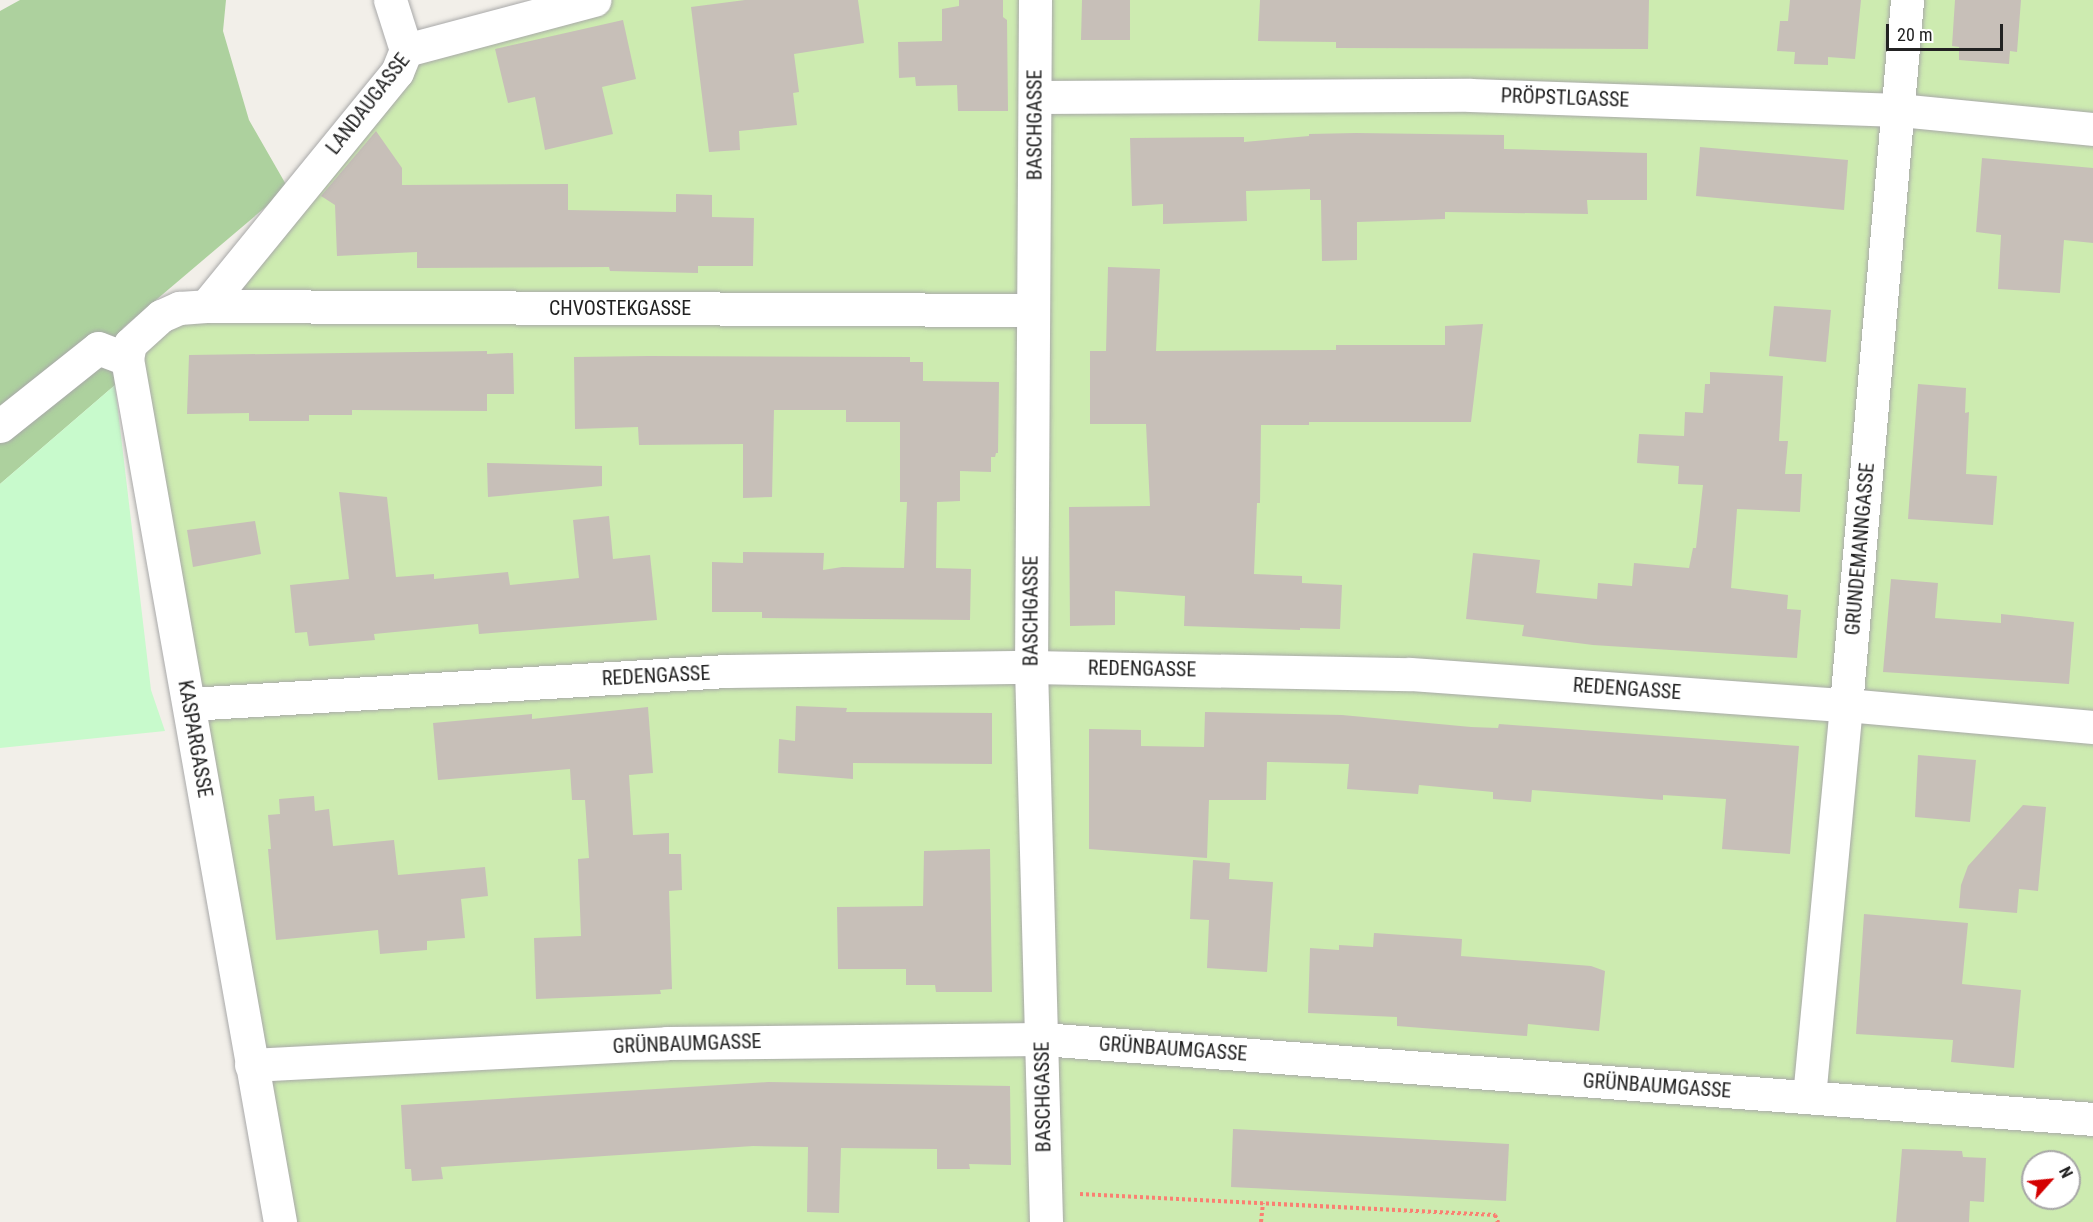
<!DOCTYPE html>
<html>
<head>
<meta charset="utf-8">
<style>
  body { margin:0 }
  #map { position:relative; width:2093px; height:1222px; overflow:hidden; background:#f2efe9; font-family:"Roboto Condensed",sans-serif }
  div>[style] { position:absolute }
  .grass>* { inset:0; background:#cdebb0 }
  .forest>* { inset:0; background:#add19e }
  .park>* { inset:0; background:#c8facc }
  .building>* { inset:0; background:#c7bfb8 }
  .path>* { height:4px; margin-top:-2px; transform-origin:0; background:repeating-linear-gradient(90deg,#fa8072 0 3px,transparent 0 6px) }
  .roads { filter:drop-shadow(0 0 2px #a9a9a9) drop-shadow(0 0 2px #a9a9a9) }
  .minor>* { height:33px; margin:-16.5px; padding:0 16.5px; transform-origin:16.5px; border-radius:16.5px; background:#fff }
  span { translate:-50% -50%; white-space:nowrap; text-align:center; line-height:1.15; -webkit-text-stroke:6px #fff; paint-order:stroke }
  .street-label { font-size:20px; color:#222 }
  .north { position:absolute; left:2021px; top:1150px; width:60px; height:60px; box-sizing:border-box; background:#fff; border:2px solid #a7a7a7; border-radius:50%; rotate:63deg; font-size:16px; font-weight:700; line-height:24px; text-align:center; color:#222 }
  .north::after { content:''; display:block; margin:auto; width:21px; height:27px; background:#d40000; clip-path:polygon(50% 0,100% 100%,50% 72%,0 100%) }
  .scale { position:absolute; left:1886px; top:24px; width:117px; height:27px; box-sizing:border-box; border:3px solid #222; border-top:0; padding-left:8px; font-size:18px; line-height:21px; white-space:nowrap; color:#222; -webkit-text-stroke:4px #fff; paint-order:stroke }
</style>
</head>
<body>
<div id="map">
  <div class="grass">
    <div style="clip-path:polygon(evenodd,594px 0,2093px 0,2093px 1222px,280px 1222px,130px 344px,206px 306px,406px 50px,594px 0,2033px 1162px,2069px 1162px,2069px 1198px,2033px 1198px,2033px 1162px)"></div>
  </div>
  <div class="forest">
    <div style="clip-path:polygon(20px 0,226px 0,223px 31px,249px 120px,288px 188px,123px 328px,111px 349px,115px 385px,0 484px,0 11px)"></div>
  </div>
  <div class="park">
    <div style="clip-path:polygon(115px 385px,151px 690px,165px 731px,0 748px,0 484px)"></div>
  </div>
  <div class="building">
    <div style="clip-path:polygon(745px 0,858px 0,864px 43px,794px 54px,799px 92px,793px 93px,797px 125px,739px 131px,740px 150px,709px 152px,691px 7px)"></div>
    <div style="clip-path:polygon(959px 0,1003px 0,1003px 17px,1007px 20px,1008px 111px,958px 111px,957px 85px,916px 86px,915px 77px,899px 78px,898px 42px,942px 41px,942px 9px,959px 6px)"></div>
    <div style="clip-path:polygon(1082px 0,1130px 0,1130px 40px,1081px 40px)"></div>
    <div style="clip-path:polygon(1260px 0,1649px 0,1648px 49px,1336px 48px,1336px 42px,1258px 41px)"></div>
    <div style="clip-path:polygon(1790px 0,1861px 0,1855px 59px,1828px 57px,1828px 65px,1794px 64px,1795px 52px,1777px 51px,1780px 21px,1788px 21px)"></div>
    <div style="clip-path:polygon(1955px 0,2021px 0,2017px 52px,2010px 51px,2009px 64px,1959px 60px,1959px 47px,1952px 46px)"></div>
    <div style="clip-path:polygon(623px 20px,636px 79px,602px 87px,613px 134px,545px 150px,535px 97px,508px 103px,495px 49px)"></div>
    <div style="clip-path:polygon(376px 131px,402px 168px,402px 185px,568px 184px,568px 210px,676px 212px,676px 194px,712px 195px,712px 217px,754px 218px,753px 266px,698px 266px,698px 273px,610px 271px,609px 267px,417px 268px,417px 252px,337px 256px,335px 205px,321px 196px)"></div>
    <div style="clip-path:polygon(1356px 133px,1504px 135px,1504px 149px,1647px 153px,1647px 200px,1587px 200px,1588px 214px,1445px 212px,1445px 219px,1357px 222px,1357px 260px,1322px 261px,1321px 200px,1310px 200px,1310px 189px,1246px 191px,1247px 221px,1163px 224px,1163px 204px,1132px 206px,1130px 138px,1244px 137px,1244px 142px,1309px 136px,1309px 134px)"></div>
    <div style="clip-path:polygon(1700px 147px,1848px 160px,1844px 210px,1696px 196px)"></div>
    <div style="clip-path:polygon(1982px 158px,2093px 168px,2093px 243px,2064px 240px,2060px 293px,1998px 289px,2001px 235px,1976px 232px)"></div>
    <div style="clip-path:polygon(1108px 267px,1160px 269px,1156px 351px,1336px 350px,1336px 345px,1445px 345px,1445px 326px,1483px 324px,1471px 422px,1309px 422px,1309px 425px,1261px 425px,1260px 503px,1257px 503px,1254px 574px,1302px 576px,1302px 583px,1342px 585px,1340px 629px,1300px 628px,1300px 630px,1184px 626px,1185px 596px,1115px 591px,1115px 625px,1070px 626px,1069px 507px,1150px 506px,1146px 424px,1090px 424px,1090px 351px,1106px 351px)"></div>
    <div style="clip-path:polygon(1774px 306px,1831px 310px,1826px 362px,1769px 356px)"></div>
    <div style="clip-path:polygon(487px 351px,487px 354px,513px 353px,514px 394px,487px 394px,487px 411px,352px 410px,352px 415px,309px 415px,309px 421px,249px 421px,249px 413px,187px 414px,189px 355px)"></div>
    <div style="clip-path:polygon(649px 356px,910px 357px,910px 362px,923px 362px,923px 381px,999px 382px,998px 453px,996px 453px,995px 457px,991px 457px,991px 472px,960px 471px,960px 501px,937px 502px,936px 568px,971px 569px,970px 620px,762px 618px,762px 612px,712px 612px,712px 562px,743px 563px,743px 552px,824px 553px,823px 570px,842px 567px,904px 568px,907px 502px,900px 502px,900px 422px,846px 422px,846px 410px,774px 410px,772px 497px,743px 498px,743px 444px,639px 445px,638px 427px,575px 429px,574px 357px)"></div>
    <div style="clip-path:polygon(1710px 372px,1783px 376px,1779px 441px,1788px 441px,1785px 474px,1802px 474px,1800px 512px,1737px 509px,1731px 588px,1788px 595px,1787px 609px,1801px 610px,1797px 658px,1593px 645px,1522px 636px,1524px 625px,1466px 619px,1473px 553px,1540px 560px,1536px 593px,1597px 599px,1598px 583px,1632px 586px,1634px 563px,1689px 568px,1693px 548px,1696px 548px,1703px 485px,1678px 484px,1679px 466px,1637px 463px,1639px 434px,1684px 436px,1685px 412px,1703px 413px,1705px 384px,1710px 384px)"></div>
    <div style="clip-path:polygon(1918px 384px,1966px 388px,1965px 413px,1969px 412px,1966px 474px,1997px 476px,1993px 525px,1908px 519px)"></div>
    <div style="clip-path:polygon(487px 463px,602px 466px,602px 486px,488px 497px)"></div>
    <div style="clip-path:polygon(339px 492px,387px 497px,396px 577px,434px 574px,434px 579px,508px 572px,510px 585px,579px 578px,573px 520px,609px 516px,613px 559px,650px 555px,657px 620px,479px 634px,478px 624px,374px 634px,375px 640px,309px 646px,307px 632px,295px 633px,290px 585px,349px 579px)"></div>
    <div style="clip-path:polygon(255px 521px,261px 554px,193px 567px,187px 530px)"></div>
    <div style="clip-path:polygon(1891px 579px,1938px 583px,1935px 618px,2001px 623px,2001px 614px,2074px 622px,2069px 684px,1883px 672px)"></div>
    <div style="clip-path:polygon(796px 706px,847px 708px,846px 712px,992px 713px,992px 764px,853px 763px,853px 779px,778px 773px,779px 739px,795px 741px)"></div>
    <div style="clip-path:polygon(648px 707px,653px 773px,629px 775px,633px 835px,669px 833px,669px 854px,681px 854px,682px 890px,669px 891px,672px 989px,660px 990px,661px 994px,536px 999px,534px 938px,581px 936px,578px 859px,589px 858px,585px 800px,572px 800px,570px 769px,438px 780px,433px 723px,532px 714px,532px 719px)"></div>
    <div style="clip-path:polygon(1205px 712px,1342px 715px,1471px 727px,1498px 728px,1499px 724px,1799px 746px,1790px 854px,1722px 849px,1726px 799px,1663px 795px,1663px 800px,1532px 790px,1531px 802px,1493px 799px,1493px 792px,1419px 785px,1418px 794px,1347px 789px,1349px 764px,1267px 762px,1266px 800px,1209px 800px,1207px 858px,1089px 849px,1089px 729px,1141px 730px,1141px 746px,1204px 747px)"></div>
    <div style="clip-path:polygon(1918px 755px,1976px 760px,1970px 822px,1915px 817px)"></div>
    <div style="clip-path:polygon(314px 796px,315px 811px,329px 809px,333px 846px,394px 840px,398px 875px,485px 867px,488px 896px,461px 899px,465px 938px,427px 941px,427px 950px,380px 954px,378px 930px,276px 940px,268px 849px,271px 849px,268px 815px,280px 814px,279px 799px)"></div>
    <div style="clip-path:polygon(2023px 805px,2046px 807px,2038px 891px,2019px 889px,2017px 913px,1959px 908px,1961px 885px,1968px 866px)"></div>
    <div style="clip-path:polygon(990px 849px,992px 992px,936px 992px,935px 985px,906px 985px,906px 969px,838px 969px,837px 907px,923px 906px,924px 851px)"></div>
    <div style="clip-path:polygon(1193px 860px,1230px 863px,1229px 879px,1273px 882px,1267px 972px,1207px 968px,1209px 920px,1190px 919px)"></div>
    <div style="clip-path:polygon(1864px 914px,1968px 923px,1962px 984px,2021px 990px,2014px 1068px,1951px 1062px,1953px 1040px,1856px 1034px)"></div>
    <div style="clip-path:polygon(1374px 933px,1462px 939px,1461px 956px,1591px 966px,1605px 971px,1599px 1031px,1528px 1024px,1527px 1036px,1397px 1026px,1397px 1017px,1308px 1013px,1310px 948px,1339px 950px,1339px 945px,1373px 947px)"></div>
    <div style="clip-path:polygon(768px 1082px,1010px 1086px,1011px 1165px,969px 1164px,970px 1169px,937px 1169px,937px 1149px,841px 1148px,839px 1213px,807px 1212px,808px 1147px,753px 1146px,441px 1167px,443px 1179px,412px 1181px,411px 1169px,405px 1169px,401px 1105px)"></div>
    <div style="clip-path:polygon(1233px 1129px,1509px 1144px,1506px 1201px,1231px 1187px)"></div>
    <div style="clip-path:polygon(1902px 1149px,1962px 1151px,1963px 1157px,1986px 1158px,1984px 1202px,1970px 1201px,1969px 1222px,1896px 1222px)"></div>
  </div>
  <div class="path">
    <div style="left:1080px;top:1194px;width:416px;rotate:2.9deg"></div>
    <div style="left:1495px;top:1215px;width:8px;rotate:67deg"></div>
    <div style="left:1261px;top:1222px;width:19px;rotate:-84deg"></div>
  </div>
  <div class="roads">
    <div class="minor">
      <div style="left:390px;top:0;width:52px;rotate:72.3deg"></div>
      <div style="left:1035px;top:0;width:667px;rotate:90.34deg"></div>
      <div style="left:1031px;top:667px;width:555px;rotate:88.45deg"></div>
      <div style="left:1036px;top:97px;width:434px;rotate:-0.3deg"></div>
      <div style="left:1470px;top:95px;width:429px;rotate:2deg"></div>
      <div style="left:1899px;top:110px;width:195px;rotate:5.6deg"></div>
      <div style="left:206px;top:306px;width:302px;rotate:-50.8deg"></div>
      <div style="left:397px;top:72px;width:24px;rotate:-68deg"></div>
      <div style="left:406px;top:50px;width:195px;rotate:-14.9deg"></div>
      <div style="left:0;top:426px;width:125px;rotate:-38.5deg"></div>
      <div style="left:98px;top:348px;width:31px;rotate:21deg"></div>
      <div style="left:190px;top:704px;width:538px;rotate:-3.52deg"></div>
      <div style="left:727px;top:671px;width:304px;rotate:-0.8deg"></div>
      <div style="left:1031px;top:667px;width:379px;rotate:1.1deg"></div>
      <div style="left:1410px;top:674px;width:437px;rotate:4.1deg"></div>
      <div style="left:1846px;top:705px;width:248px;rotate:5.1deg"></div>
      <div style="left:251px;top:1065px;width:417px;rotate:-3deg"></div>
      <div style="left:667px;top:1043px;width:375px;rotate:-0.6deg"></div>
      <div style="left:1042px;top:1039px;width:1054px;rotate:4.35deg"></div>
      <div style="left:1809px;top:1097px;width:394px;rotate:-84.6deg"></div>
      <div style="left:1846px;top:705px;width:708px;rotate:-85.05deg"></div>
      <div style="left:280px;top:1222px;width:876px;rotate:-100.05deg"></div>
      <div style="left:127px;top:359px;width:15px;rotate:-79deg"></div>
      <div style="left:130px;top:344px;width:42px;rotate:-42.1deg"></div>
      <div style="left:161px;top:316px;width:20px;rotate:-24deg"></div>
      <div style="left:179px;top:308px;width:27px;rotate:-4deg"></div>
      <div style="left:206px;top:306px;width:827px;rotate:0.28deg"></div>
    </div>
  </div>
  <div class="street-label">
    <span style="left:1565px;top:98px;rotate:2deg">PRÖPSTLGASSE</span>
    <span style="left:368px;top:104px;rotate:-52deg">LANDAUGASSE</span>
    <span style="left:1035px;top:125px;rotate:-90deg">BASCHGASSE</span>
    <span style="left:620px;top:308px">CHVOSTEKGASSE</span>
    <span style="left:1860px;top:549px;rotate:-85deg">GRUNDEMANNGASSE</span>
    <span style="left:1031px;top:611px;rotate:-90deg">BASCHGASSE</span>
    <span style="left:1142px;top:669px;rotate:1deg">REDENGASSE</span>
    <span style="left:656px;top:676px;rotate:-3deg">REDENGASSE</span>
    <span style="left:1627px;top:689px;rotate:4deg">REDENGASSE</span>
    <span style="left:195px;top:739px;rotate:80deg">KASPARGASSE</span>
    <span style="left:687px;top:1044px;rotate:-2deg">GRÜNBAUMGASSE</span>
    <span style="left:1173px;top:1049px;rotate:4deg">GRÜNBAUMGASSE</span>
    <span style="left:1657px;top:1086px;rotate:4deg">GRÜNBAUMGASSE</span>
    <span style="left:1043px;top:1097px;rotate:-91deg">BASCHGASSE</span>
  </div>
  <div class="north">N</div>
  <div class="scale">20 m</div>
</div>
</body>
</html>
